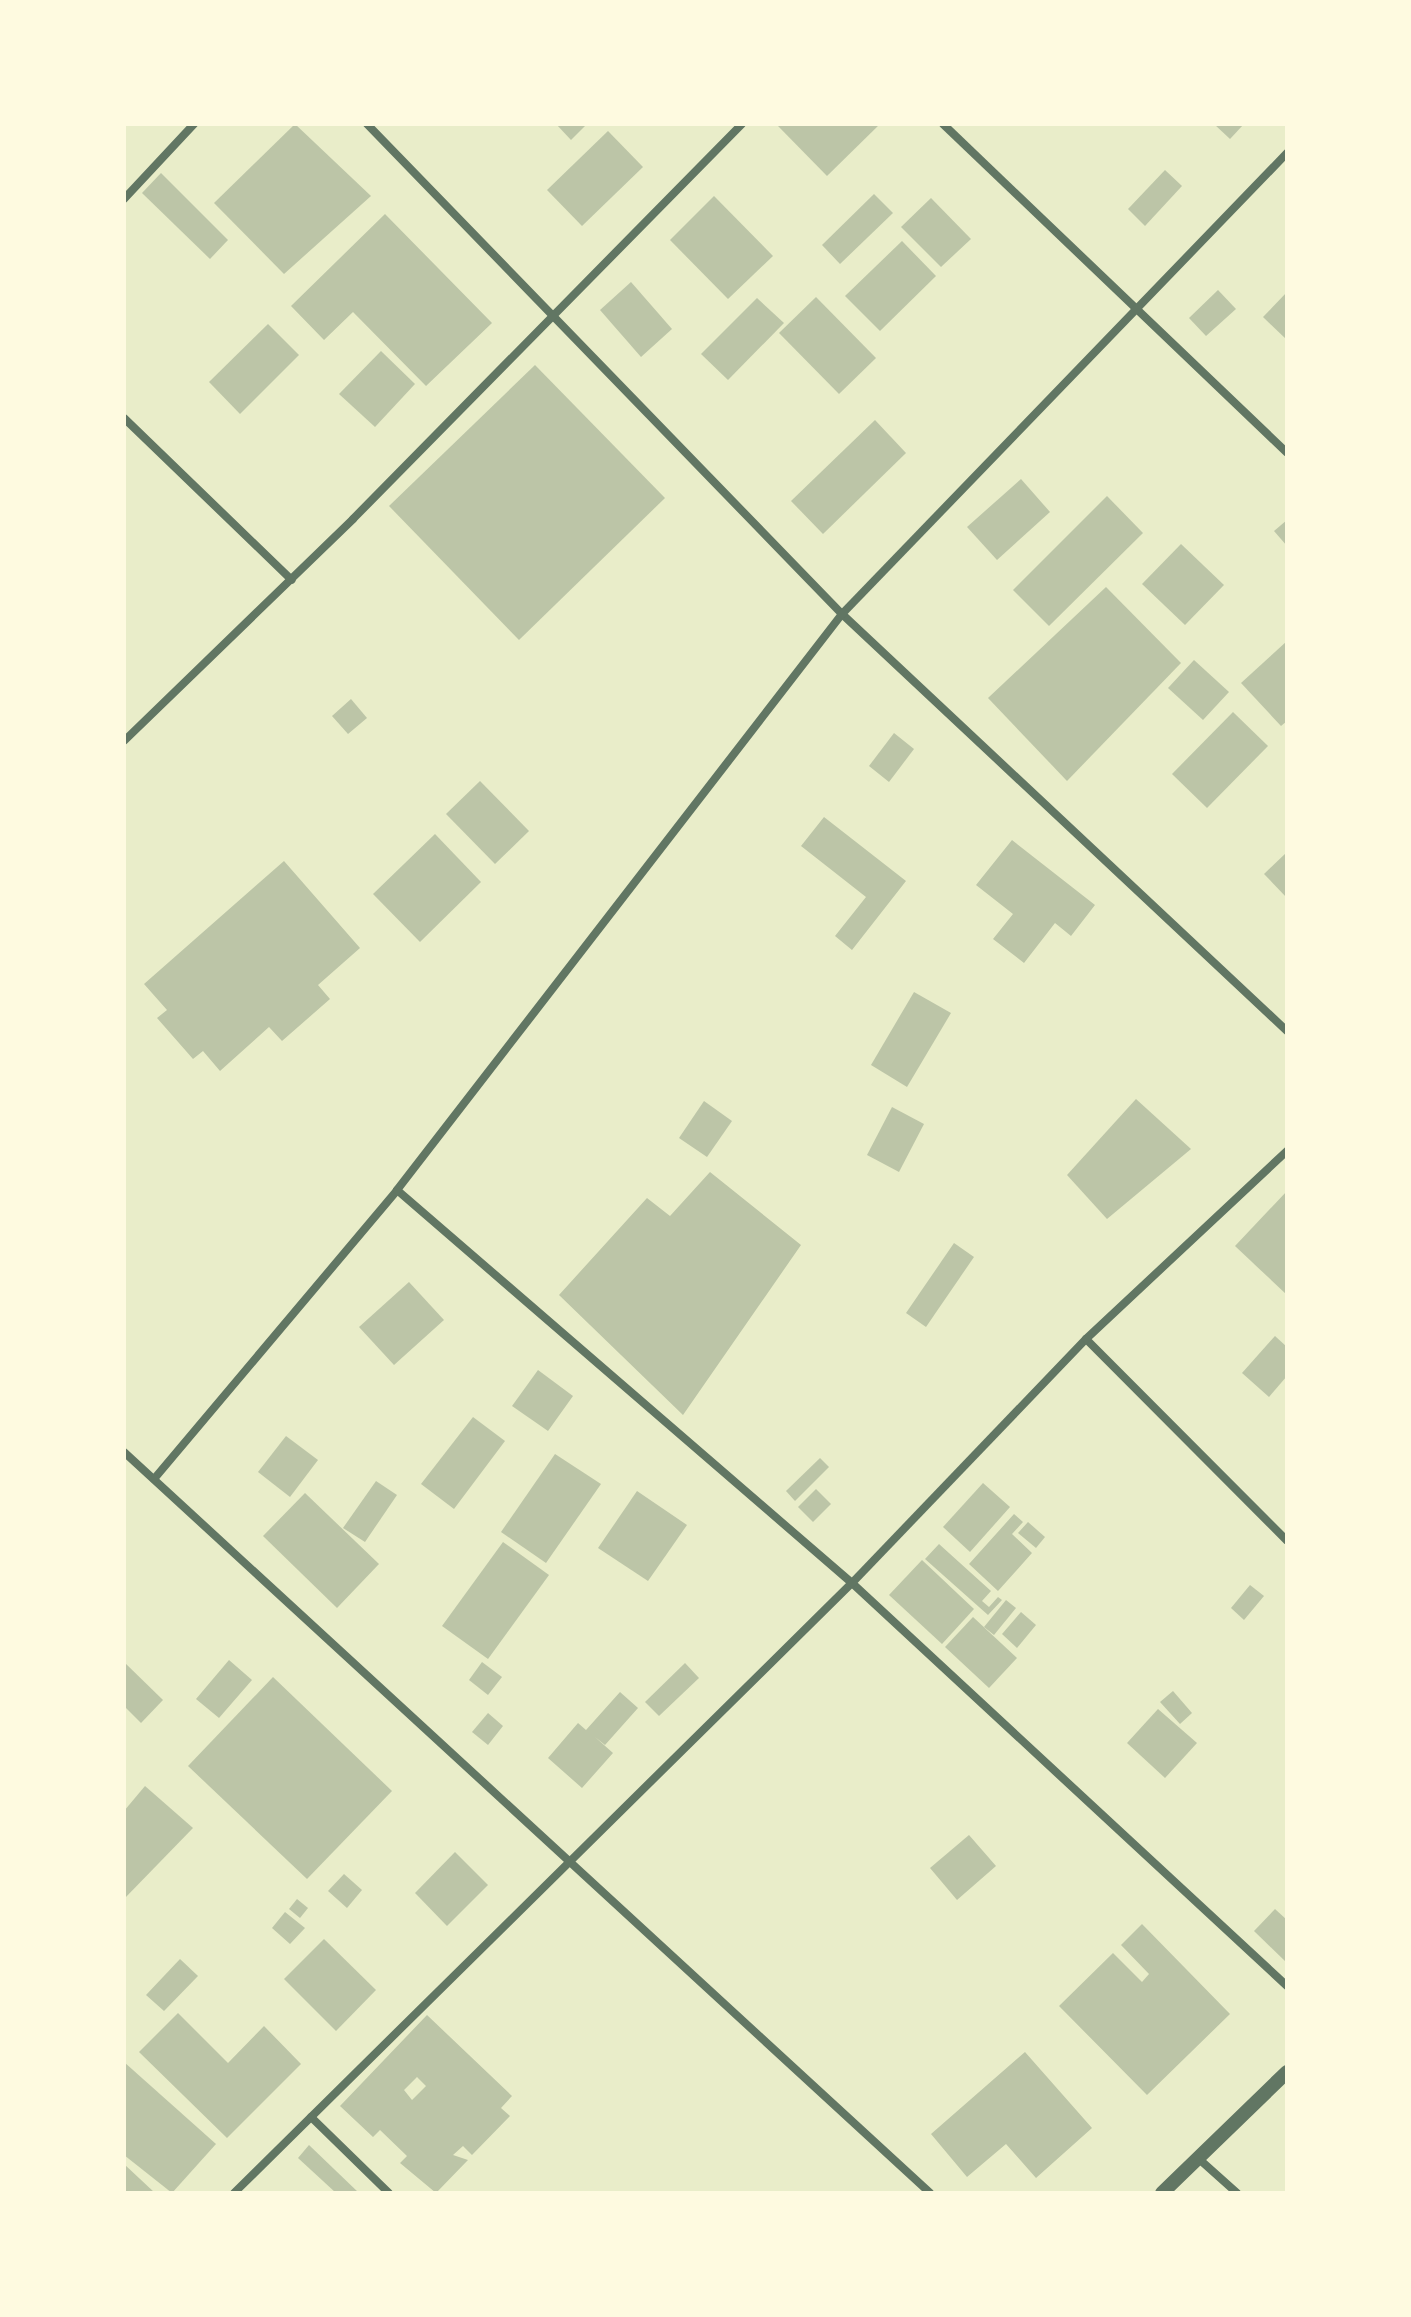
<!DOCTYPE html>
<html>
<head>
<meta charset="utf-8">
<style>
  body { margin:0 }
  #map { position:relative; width:1411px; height:2317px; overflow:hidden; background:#e9edc9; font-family:Montserrat,sans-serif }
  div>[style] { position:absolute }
  .building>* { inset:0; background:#bcc5a7 }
  .minor>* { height:8px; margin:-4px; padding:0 4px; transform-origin:4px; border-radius:4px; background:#617663 }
  .tertiary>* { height:14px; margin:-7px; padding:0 7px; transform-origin:7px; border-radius:7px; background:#617663 }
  span { translate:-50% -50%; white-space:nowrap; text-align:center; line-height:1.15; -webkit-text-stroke:7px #fefae0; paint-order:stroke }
  .frame { position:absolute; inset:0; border:126px solid #fefae0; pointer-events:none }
</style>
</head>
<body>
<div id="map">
  <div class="building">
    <div style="clip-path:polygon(295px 124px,371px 196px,284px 274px,214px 203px)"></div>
    <div style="clip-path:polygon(556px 124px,587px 124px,571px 140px)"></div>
    <div style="clip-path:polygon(880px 124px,827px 176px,778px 126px,780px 124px)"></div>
    <div style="clip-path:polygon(1214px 124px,1244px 124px,1230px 139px)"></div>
    <div style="clip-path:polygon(608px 131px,643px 167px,582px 226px,547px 190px)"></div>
    <div style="clip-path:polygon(1165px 170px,1182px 186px,1145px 226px,1128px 209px)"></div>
    <div style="clip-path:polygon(161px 173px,228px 240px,210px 259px,142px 193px)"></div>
    <div style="clip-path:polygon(874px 194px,893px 213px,840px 264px,822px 245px)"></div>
    <div style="clip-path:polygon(714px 196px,773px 256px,728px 299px,670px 240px)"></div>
    <div style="clip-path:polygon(931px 198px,971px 239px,941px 267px,901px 227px)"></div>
    <div style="clip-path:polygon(385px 214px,492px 323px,426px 386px,353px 312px,324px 340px,291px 306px)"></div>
    <div style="clip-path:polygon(902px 241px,936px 276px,880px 331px,845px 296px)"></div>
    <div style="clip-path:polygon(631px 282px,672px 329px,641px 357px,600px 310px)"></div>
    <div style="clip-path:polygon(1218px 290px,1236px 309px,1206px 336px,1189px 318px)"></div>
    <div style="clip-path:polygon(1287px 292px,1287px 340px,1263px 317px)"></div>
    <div style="clip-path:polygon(816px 297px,876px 358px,839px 394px,779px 333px)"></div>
    <div style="clip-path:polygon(757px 298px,784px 323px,728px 380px,701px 354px)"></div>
    <div style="clip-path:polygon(268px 324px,299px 355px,240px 414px,209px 382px)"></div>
    <div style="clip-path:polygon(381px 351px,415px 384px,375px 427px,339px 394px)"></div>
    <div style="clip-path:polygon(535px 365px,665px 498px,519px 640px,389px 506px)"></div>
    <div style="clip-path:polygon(875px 420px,906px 453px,823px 534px,791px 501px)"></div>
    <div style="clip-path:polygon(1021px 479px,1050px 512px,997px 560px,967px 527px)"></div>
    <div style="clip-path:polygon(1107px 496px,1143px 533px,1049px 626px,1013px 590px)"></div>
    <div style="clip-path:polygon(1287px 520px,1287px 546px,1274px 531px)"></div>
    <div style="clip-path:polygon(1181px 544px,1224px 585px,1185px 625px,1142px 584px)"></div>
    <div style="clip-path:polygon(1106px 587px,1181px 663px,1067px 781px,988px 698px)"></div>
    <div style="clip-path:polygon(1287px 641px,1287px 721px,1281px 726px,1241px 683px)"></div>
    <div style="clip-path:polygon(1194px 660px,1229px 692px,1203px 720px,1168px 688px)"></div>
    <div style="clip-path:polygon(351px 699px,367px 718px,348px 734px,332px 716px)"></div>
    <div style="clip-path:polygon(1233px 712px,1268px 746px,1207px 808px,1172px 774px)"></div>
    <div style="clip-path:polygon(894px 733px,914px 749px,889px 782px,869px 766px)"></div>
    <div style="clip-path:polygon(480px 781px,529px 831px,495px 864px,446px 814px)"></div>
    <div style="clip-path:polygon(824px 817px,906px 881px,852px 950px,835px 936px,866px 897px,801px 846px)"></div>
    <div style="clip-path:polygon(435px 834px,481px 882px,420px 942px,373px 894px)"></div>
    <div style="clip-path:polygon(1012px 840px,1095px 905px,1071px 936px,1055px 923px,1024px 963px,993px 939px,1013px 914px,976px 885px)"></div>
    <div style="clip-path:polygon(1287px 852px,1287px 898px,1264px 874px)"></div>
    <div style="clip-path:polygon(284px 861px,360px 948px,318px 985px,330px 999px,282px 1041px,269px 1027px,220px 1071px,203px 1051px,193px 1059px,157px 1018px,167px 1010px,144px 984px)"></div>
    <div style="clip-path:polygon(914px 992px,951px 1013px,907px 1087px,871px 1065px)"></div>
    <div style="clip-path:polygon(1136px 1099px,1191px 1149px,1107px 1219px,1067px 1175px)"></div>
    <div style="clip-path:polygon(704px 1101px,732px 1121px,707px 1157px,679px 1138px)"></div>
    <div style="clip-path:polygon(892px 1107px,924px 1124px,899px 1172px,867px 1155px)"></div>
    <div style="clip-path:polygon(710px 1172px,801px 1245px,683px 1415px,559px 1295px,647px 1198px,670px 1216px)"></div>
    <div style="clip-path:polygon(1287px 1191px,1287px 1295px,1235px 1246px)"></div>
    <div style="clip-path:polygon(954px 1243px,974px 1257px,926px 1327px,906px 1313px)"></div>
    <div style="clip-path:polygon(409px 1282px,444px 1320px,394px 1365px,359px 1327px)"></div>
    <div style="clip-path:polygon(1275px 1336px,1287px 1347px,1287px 1376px,1269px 1397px,1242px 1373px)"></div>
    <div style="clip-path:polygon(538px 1370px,573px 1396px,548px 1431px,512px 1406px)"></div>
    <div style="clip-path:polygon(473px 1417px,505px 1441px,454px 1509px,421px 1484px)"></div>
    <div style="clip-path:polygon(286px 1436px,318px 1460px,290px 1497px,258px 1472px)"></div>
    <div style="clip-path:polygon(555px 1454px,601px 1484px,546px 1563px,501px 1532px)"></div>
    <div style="clip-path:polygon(820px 1458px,829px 1467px,795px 1501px,786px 1491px)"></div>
    <div style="clip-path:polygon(376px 1481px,397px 1495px,365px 1542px,343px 1528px)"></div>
    <div style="clip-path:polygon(983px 1483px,1010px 1507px,970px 1552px,943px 1527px)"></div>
    <div style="clip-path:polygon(816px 1489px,831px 1504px,813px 1522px,798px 1507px)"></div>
    <div style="clip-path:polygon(637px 1491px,687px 1525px,648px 1581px,598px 1548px)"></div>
    <div style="clip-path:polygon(305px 1493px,379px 1564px,337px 1608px,263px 1536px)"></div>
    <div style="clip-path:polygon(1014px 1514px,1023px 1522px,1012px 1534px,1032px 1553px,998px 1591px,969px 1564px)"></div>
    <div style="clip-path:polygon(1028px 1522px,1045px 1537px,1036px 1548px,1018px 1533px)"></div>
    <div style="clip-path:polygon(503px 1542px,549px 1575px,488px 1659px,442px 1626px)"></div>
    <div style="clip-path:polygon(939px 1544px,991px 1591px,982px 1601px,989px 1607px,998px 1597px,1002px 1600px,988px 1615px,925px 1559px)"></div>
    <div style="clip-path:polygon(922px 1560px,974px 1609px,942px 1644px,889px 1595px)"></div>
    <div style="clip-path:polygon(1250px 1585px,1264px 1596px,1244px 1620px,1231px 1608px)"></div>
    <div style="clip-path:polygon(1006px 1600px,1016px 1608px,994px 1635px,984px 1627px)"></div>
    <div style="clip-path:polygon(1021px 1612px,1036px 1625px,1017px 1648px,1002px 1634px)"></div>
    <div style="clip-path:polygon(973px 1617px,1017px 1658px,989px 1688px,945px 1647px)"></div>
    <div style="clip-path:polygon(229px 1660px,252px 1680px,219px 1718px,196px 1699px)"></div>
    <div style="clip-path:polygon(124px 1662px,163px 1700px,141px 1723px,124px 1706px)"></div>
    <div style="clip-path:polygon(482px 1662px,502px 1677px,488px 1695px,469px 1680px)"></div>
    <div style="clip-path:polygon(685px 1663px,699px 1678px,659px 1716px,645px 1702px)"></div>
    <div style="clip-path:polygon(273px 1677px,392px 1791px,307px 1879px,188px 1766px)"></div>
    <div style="clip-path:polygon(1173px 1691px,1192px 1713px,1180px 1724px,1160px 1702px)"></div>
    <div style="clip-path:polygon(620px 1692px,638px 1708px,605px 1745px,595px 1737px,613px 1753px,582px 1788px,548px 1758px,578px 1723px,586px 1730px)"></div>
    <div style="clip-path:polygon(1158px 1709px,1197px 1743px,1165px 1778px,1127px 1743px)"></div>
    <div style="clip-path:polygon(488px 1713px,503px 1726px,488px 1745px,472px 1732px)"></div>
    <div style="clip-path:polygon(145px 1786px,193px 1828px,124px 1899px,124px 1811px)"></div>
    <div style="clip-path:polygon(969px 1835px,996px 1866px,957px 1900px,930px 1868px)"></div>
    <div style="clip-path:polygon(455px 1852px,488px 1885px,447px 1926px,415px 1893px)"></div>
    <div style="clip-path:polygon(344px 1874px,362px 1890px,347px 1908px,328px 1891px)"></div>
    <div style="clip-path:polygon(297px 1899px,308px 1908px,300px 1918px,289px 1909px)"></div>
    <div style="clip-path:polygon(1275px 1909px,1287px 1920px,1287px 1963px,1254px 1931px)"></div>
    <div style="clip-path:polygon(285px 1912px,305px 1928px,290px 1944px,272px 1928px)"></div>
    <div style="clip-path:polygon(1142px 1924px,1230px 2014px,1147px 2095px,1059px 2006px,1113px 1953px,1142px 1982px,1149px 1974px,1121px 1945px)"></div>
    <div style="clip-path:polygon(324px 1939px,376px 1990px,336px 2031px,284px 1979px)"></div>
    <div style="clip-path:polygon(180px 1959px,198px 1976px,164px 2011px,146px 1995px)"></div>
    <div style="clip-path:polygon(178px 2013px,228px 2063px,264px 2026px,301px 2064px,227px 2138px,139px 2052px)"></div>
    <div style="clip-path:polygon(evenodd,427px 2015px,512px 2096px,501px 2108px,510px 2116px,472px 2155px,463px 2146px,453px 2155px,468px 2160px,436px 2193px,400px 2163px,407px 2156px,380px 2130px,373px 2137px,340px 2106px,427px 2015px,417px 2077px,426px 2086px,412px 2100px,404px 2090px,417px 2077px)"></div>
    <div style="clip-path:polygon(1025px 2052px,1092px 2128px,1036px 2178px,1006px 2144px,967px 2177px,931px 2134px)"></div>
    <div style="clip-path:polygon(124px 2062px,216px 2144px,172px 2193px,124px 2155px)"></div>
    <div style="clip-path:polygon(309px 2145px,359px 2193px,336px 2193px,298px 2158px)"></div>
    <div style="clip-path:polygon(124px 2164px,155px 2193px,124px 2193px)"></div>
  </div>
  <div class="minor">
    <div style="left:367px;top:124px;width:682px;rotate:45.89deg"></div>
    <div style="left:842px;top:614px;width:610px;rotate:43.14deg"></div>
    <div style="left:943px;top:124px;width:476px;rotate:43.7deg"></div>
    <div style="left:124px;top:199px;width:103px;rotate:-47deg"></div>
    <div style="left:124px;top:418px;width:233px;rotate:44deg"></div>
    <div style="left:124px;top:741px;width:319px;rotate:-44.1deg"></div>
    <div style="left:353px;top:519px;width:554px;rotate:-45.44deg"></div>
    <div style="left:397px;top:1190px;width:601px;rotate:40.82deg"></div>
    <div style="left:852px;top:1583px;width:593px;rotate:42.81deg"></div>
    <div style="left:1086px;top:1339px;width:285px;rotate:45.1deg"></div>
    <div style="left:124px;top:1452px;width:1095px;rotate:42.59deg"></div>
    <div style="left:154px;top:1479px;width:378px;rotate:-49.9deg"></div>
    <div style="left:397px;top:1190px;width:728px;rotate:-52.31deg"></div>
    <div style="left:842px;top:614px;width:641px;rotate:-46.01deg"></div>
    <div style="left:311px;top:2117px;width:109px;rotate:44.3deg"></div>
    <div style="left:1199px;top:2159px;width:51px;rotate:41.8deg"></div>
    <div style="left:234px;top:2193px;width:868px;rotate:-44.63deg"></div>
    <div style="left:852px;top:1583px;width:338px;rotate:-46.2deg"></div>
    <div style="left:1086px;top:1339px;width:275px;rotate:-43.1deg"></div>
  </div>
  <div class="tertiary">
    <div style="left:1162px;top:2193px;width:174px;rotate:-44.1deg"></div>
  </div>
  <div class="frame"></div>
</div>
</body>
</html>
